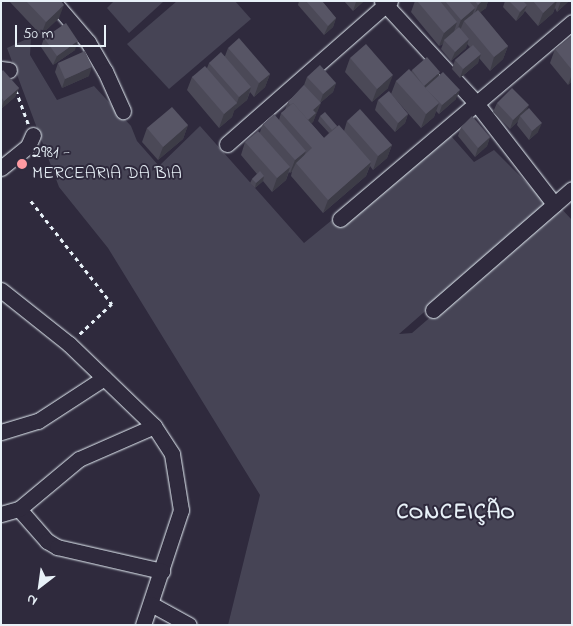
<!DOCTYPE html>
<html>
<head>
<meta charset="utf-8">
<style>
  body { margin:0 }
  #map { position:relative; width:573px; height:626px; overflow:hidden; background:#2f2a3d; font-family:"Indie Flower",sans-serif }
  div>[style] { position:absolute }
  .green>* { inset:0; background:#464455 }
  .path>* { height:2.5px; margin-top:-1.25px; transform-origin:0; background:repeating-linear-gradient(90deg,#e8f1f8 0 4px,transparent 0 8px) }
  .roads { filter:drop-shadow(0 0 1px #e8f1f8) drop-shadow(0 0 1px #e8f1f8) }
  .minor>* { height:15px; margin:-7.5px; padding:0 7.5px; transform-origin:7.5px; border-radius:7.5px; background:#2f2a3d }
  .wall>* { inset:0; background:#4b4957 }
  .shaded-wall>* { inset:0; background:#3d3c47 }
  .building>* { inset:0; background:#575565 }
  .dots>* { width:14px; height:14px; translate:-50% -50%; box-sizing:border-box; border:2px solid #2f2a3d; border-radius:50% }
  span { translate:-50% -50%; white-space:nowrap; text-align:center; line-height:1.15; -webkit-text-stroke:4px #2f2a3d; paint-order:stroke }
  .poi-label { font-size:18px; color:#e8f1f8 }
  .left { translate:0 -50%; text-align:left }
  .district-label { font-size:22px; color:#e8f1f8; font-weight:700; letter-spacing:1px }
  .frame { position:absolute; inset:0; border:2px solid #e8f1f8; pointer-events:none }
  .north { position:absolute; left:15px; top:561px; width:50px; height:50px; -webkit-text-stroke:4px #2f2a3d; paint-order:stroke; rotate:210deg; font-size:14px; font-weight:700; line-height:20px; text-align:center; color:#e8f1f8 }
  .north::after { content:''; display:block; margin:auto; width:18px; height:22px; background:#e8f1f8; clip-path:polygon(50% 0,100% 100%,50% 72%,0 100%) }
  .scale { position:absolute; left:15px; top:25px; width:91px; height:22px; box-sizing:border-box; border:2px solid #e8f1f8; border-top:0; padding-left:6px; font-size:15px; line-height:18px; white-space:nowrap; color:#e8f1f8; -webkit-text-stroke:4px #2f2a3d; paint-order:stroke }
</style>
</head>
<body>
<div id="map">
  <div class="green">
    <div style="clip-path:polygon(114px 1px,164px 1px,129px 33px,107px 8px)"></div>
    <div style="clip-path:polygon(177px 1px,235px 1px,251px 19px,169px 89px,127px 44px)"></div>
    <div style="clip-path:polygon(31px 37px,30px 55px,57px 100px,94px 86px,131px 126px,137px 141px,159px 166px,200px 126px,304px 243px,444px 128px,474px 162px,494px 150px,548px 204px,399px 334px,412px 333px,559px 206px,572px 220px,572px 625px,228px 625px,260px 495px,108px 248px,59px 187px,7px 48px)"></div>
  </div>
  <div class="path">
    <div style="left:16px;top:90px;width:37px;rotate:70deg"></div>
    <div style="left:31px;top:201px;width:131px;rotate:51.8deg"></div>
    <div style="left:112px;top:304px;width:47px;rotate:136.7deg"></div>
  </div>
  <div class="roads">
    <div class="minor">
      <div style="left:53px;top:1px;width:54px;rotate:49.5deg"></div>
      <div style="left:88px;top:42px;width:34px;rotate:60deg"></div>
      <div style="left:105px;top:71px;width:44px;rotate:65.8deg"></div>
      <div style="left:382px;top:1px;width:139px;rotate:47.3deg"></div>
      <div style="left:476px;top:103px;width:128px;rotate:52.3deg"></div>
      <div style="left:1px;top:69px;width:8px;rotate:7deg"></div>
      <div style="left:227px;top:144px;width:217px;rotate:-41.3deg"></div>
      <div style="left:1px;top:168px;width:35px;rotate:-39deg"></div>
      <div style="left:28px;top:146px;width:12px;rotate:-66deg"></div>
      <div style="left:340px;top:219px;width:304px;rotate:-40.3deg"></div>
      <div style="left:1px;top:290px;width:87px;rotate:38.5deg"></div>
      <div style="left:69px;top:344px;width:118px;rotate:44deg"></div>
      <div style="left:154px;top:426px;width:33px;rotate:57deg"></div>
      <div style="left:172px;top:454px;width:57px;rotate:80.9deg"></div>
      <div style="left:181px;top:510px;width:121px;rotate:108.3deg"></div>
      <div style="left:433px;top:310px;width:184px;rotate:-41deg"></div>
      <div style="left:1px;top:432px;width:39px;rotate:-17deg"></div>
      <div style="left:38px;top:421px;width:79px;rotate:-33.1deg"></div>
      <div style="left:19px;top:509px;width:43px;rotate:48.8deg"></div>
      <div style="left:47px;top:541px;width:12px;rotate:31deg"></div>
      <div style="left:57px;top:547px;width:108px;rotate:12.9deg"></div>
      <div style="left:1px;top:514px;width:19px;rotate:-16deg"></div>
      <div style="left:19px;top:509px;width:78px;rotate:-39.8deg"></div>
      <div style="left:79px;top:459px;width:82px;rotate:-23.7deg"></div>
      <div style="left:151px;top:604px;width:43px;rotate:28.9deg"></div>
    </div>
  </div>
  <div class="wall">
    <div style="clip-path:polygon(9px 1px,61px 1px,59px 18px,41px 35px)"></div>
    <div style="clip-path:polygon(299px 1px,322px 1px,336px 18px,333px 27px,324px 35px,298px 5px)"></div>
    <div style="clip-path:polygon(344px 1px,364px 1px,353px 11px)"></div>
    <div style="clip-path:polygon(415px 1px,488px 1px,486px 8px,480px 12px,508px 46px,503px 59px,490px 71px,479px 58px,478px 63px,460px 78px,452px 69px,455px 60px,470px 47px,467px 44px,466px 48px,451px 61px,441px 49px,443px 44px,439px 46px,411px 12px)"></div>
    <div style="clip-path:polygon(505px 1px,569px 1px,557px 12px,555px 8px,553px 13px,538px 26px,525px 11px,523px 14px,516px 21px,503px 7px)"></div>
    <div style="clip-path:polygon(572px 36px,572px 81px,568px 85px,550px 63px,555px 49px)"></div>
    <div style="clip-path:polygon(44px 38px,75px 50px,53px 65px,41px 47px)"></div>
    <div style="clip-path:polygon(228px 48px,270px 74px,265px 87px,254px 97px,250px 92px,247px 100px,234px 110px,232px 117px,219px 128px,187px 90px,192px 77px,207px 68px,209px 63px,225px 56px)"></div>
    <div style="clip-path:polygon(350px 58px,388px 88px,372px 102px,345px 72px)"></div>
    <div style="clip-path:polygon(58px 63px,89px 76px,62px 88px,55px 72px)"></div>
    <div style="clip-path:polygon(412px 70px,439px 76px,456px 99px,439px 114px,436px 111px,434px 117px,421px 128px,391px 94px,396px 81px,411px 72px)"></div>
    <div style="clip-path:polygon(1px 72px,19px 88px,15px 97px,1px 109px)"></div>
    <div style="clip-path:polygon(307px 77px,336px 83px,333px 92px,320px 103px,317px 112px,316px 114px,313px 122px,311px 123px,324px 138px,329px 133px,318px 121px,320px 116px,337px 126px,344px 131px,347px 121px,392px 145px,387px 158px,373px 170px,370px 166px,366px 176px,323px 213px,291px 176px,292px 171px,290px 173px,289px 172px,286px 180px,272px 192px,263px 181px,255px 188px,250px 183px,252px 179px,257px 174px,241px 155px,245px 142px,260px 132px,263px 124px,279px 120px,281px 113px,285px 110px,288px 102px,304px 85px)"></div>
    <div style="clip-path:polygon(378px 100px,408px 114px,405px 123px,395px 132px,375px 110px)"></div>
    <div style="clip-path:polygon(497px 103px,527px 111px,538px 132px,529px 140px,517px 125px,518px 121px,510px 129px,493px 112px)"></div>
    <div style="clip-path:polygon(188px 125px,183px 139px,158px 160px,142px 142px,147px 128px)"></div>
    <div style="clip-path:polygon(461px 127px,490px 137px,487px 146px,475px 157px,458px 136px)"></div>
  </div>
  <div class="shaded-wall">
    <div style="clip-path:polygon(357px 1px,364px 1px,353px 11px,356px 2px)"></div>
    <div style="clip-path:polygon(482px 1px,488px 1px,486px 8px,473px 18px,478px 5px)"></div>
    <div style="clip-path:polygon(556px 1px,557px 1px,553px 13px,538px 26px,543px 13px)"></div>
    <div style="clip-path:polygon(561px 1px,569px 1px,557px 12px)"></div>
    <div style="clip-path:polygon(64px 5px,59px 18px,41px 35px,46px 22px)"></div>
    <div style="clip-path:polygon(527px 5px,523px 14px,516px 21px,520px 12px)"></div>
    <div style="clip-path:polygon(475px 8px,470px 21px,464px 21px,461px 28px,456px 33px,461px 20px)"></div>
    <div style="clip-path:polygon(336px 18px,333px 27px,324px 35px,328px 26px)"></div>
    <div style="clip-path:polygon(457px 22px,453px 35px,444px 40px,443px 44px,439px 46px,444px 33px)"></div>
    <div style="clip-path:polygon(469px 39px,466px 48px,451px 61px,455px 52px)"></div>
    <div style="clip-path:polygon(78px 41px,75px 50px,53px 65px,57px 56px)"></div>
    <div style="clip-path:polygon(508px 46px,503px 59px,490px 71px,494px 57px)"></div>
    <div style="clip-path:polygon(481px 54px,478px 63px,460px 78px,463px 69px)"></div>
    <div style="clip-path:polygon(92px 67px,89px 76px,62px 88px,65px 79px)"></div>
    <div style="clip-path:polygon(440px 72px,437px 81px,426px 90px,424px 86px)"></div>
    <div style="clip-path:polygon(270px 74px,265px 87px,254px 97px,259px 83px)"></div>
    <div style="clip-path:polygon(572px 74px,572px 81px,568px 85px)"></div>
    <div style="clip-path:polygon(393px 75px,388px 88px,372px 102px,377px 89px)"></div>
    <div style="clip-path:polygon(336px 83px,333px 92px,320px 103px,323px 94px)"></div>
    <div style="clip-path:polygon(251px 87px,247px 100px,234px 111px,239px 97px)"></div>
    <div style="clip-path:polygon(19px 88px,15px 97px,1px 109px,4px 101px)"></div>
    <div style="clip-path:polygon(460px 90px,456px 99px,439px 114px,442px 105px)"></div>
    <div style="clip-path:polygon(237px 103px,232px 117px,219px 128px,224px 114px)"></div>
    <div style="clip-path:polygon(321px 103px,313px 122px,301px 131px,305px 122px,313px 110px)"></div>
    <div style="clip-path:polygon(439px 103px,434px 117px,421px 128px,426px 114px)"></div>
    <div style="clip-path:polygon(529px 105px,525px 114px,520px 116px,518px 121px,510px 129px,513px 120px)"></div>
    <div style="clip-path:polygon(408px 114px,405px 123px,395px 132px,398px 123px)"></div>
    <div style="clip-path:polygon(542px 123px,538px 132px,529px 140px,532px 131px)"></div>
    <div style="clip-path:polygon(188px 125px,183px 139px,158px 160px,163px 147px)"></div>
    <div style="clip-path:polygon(490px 137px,487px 146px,475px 157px,478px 148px)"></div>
    <div style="clip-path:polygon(392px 145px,387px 158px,373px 170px,378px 156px)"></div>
    <div style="clip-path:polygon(306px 151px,301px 164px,296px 163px,292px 171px,290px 173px,295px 160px)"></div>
    <div style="clip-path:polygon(371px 162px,366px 176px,323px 213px,328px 200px)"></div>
    <div style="clip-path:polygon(290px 167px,286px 180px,272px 192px,277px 178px)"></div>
    <div style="clip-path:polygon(264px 176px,263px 181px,255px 188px,256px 183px)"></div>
  </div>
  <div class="building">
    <div style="clip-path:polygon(26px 1px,61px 1px,64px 5px,46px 22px)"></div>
    <div style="clip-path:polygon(306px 1px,322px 1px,336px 18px,328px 26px)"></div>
    <div style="clip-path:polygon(417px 1px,440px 1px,457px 22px,444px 33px)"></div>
    <div style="clip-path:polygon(445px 1px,469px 1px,475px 8px,461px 20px)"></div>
    <div style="clip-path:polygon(475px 1px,482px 1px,478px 5px)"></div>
    <div style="clip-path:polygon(509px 1px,523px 1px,527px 5px,520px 12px)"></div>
    <div style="clip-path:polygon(533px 1px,556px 1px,543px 13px)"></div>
    <div style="clip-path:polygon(478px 10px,508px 46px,494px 57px,464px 21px)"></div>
    <div style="clip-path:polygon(66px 23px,78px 41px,57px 56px,44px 38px)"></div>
    <div style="clip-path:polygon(459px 27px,469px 39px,455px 52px,444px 40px)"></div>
    <div style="clip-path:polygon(572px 36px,572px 70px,555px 49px)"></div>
    <div style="clip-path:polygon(239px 38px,270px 74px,259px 83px,228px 48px)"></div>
    <div style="clip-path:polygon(366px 44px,393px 75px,377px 89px,350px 58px)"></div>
    <div style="clip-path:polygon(473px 45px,481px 54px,463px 69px,455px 60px)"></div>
    <div style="clip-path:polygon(85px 51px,92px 67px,65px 79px,58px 63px)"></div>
    <div style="clip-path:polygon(221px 52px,251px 87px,239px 97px,209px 63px)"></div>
    <div style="clip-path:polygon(427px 57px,440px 72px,424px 86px,412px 70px)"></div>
    <div style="clip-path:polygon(320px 65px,336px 83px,323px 94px,307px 77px)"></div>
    <div style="clip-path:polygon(205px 66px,237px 103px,224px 114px,192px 77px)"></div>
    <div style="clip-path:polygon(409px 69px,439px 103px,426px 114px,396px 81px)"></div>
    <div style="clip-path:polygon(3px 70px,19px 88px,4px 101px,1px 97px,1px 72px)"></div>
    <div style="clip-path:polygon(443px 72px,460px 90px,442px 105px,425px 88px)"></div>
    <div style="clip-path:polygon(304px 85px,321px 103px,313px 110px,316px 113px,308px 120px,293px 103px,290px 105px,288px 102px)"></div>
    <div style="clip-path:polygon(512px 88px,529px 105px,513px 120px,497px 103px)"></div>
    <div style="clip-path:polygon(389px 91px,408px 114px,398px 123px,378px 100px)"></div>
    <div style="clip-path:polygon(293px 103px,324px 138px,339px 125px,371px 162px,328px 200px,296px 163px,312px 148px,281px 113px)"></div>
    <div style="clip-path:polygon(172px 107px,188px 125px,163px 147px,147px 128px)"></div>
    <div style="clip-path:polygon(529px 108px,542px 123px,532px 131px,520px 116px)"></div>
    <div style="clip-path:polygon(360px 109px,392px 145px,378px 156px,347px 121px)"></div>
    <div style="clip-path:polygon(325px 112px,337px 126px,332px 130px,320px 116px)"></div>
    <div style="clip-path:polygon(274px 114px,306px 151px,295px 160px,263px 124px)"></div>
    <div style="clip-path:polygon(472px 116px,490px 137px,478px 148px,461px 127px)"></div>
    <div style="clip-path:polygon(258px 131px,290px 167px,277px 178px,245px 142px)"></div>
    <div style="clip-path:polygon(260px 171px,264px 176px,256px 183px,252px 179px)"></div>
  </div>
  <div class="dots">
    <div style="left:22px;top:164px;background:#ff9aa2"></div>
  </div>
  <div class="poi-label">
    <span class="left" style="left:32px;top:164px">2981 -<br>MERCEARIA DA BIA</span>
  </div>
  <div class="district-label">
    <span style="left:456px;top:514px">CONCEIÇÃO</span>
  </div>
  <div class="frame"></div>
  <div class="north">N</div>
  <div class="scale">50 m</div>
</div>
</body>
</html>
